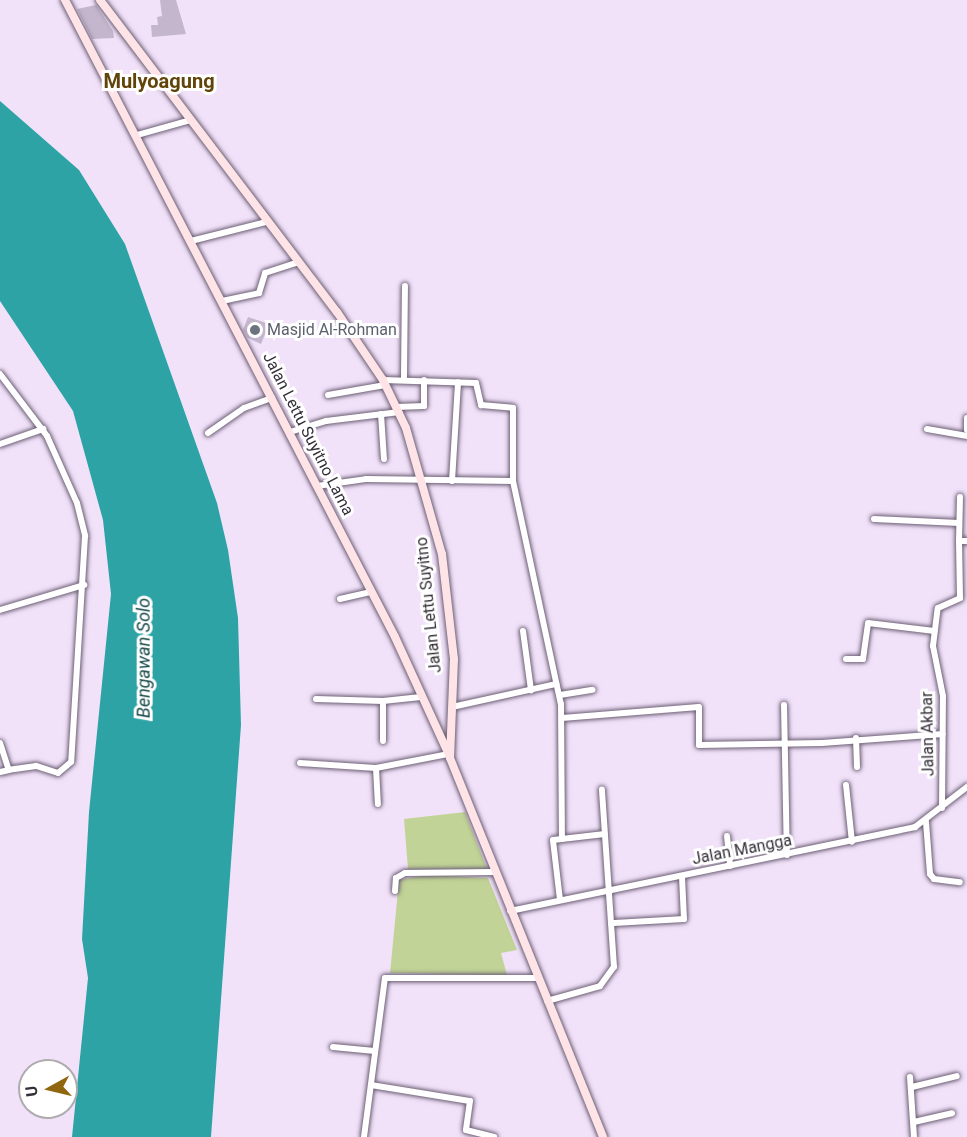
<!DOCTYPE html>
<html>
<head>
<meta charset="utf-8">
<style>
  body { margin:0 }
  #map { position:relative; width:967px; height:1137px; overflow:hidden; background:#f1e2fa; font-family:Roboto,sans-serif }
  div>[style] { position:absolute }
  .green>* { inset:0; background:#c1d396 }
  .water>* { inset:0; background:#2da3a5 }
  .building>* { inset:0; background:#c4b6cd }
  .roads { filter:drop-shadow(0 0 2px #6c5f74) drop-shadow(0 0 2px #6c5f74) }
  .street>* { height:6px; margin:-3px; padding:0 3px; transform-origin:3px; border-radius:3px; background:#fff }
  .secondary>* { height:8px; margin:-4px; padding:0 4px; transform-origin:4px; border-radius:4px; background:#fee4e7 }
  .dots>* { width:16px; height:16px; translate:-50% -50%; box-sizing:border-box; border:3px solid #fff; border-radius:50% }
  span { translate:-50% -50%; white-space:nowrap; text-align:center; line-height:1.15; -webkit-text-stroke:6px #fff; paint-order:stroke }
  .worship-label { font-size:16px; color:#5b616d }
  .left { translate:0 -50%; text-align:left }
  .street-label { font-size:16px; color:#342f38 }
  .water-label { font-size:18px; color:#184a4a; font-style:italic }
  .quarter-label { font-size:20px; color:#614409; font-weight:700 }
  .north { position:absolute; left:18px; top:1059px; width:60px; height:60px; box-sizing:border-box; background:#fff; border:2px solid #aeacaf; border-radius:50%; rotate:262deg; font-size:16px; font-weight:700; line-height:24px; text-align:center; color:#342f38 }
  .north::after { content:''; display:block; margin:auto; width:21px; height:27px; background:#90670e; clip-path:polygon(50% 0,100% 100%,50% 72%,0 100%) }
</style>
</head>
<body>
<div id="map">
  <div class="green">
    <div style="clip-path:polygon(465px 812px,487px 869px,408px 869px,404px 819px)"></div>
    <div style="clip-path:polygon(426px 875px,488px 878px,517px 950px,501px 953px,507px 975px,390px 973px,399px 880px)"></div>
  </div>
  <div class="water">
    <div style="clip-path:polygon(0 101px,79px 170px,125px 244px,217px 503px,228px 550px,238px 618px,241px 725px,211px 1137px,72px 1137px,88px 978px,82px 939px,89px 812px,111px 594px,103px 520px,73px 411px,0 301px)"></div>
  </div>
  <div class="building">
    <div style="clip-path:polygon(160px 0,176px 0,186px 34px,152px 37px,151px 25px,158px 25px,157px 17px,162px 16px)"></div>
    <div style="clip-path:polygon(96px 5px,113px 31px,114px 38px,92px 39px,77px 9px)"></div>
    <div style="clip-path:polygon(248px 317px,269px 324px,261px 344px,248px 338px,243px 330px)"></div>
  </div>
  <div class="roads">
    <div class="street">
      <div style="left:137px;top:135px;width:56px;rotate:-15.5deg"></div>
      <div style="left:191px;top:241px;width:77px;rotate:-14.2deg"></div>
      <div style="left:222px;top:301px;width:38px;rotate:-12deg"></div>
      <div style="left:259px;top:293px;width:21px;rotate:-73deg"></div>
      <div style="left:265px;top:273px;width:36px;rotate:-18deg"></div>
      <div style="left:0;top:374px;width:78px;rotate:52.8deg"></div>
      <div style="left:47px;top:436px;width:73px;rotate:65.9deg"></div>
      <div style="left:77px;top:503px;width:34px;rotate:76deg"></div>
      <div style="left:85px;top:536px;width:226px;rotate:93.5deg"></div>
      <div style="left:71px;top:762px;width:17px;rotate:140deg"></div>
      <div style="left:58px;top:773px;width:23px;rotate:-162deg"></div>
      <div style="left:36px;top:766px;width:27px;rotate:172deg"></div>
      <div style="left:404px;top:377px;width:91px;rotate:-89.4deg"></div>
      <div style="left:383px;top:380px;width:93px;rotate:1.8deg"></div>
      <div style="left:476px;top:383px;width:23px;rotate:77deg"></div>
      <div style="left:481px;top:405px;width:32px;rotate:5deg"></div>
      <div style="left:513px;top:408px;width:73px;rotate:90deg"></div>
      <div style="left:513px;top:481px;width:228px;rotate:77.9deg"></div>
      <div style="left:561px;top:704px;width:135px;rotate:89.6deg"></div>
      <div style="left:328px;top:395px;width:58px;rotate:-10deg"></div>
      <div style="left:396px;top:407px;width:28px;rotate:-2deg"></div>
      <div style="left:424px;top:406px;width:26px;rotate:-90deg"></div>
      <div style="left:381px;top:414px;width:45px;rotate:86.2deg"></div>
      <div style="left:967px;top:418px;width:12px;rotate:90deg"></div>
      <div style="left:927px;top:429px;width:41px;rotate:9.9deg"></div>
      <div style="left:290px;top:432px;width:38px;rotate:-17deg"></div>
      <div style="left:326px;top:421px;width:74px;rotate:-7deg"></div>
      <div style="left:208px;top:433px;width:44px;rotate:-34.8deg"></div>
      <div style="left:244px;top:408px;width:30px;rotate:-20deg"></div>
      <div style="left:0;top:444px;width:46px;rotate:-19.2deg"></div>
      <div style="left:452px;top:481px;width:99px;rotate:-86.5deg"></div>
      <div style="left:317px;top:486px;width:49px;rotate:-8.1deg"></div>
      <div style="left:366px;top:479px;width:147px;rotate:0.8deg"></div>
      <div style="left:874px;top:519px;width:85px;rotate:2.7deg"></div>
      <div style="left:959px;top:541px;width:44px;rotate:-88.7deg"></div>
      <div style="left:340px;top:599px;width:32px;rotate:-13deg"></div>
      <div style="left:0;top:610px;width:88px;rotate:-16.6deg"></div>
      <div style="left:523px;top:631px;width:60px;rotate:82.3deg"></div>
      <div style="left:846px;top:659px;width:17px"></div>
      <div style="left:863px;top:659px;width:36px;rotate:-82deg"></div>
      <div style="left:868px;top:623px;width:67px;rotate:6.8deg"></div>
      <div style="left:560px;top:695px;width:33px;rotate:-9deg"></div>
      <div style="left:316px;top:699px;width:67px;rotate:1.7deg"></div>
      <div style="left:383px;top:701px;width:38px;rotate:-6deg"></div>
      <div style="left:784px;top:705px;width:150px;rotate:88.9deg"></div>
      <div style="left:452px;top:707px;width:107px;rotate:-12.5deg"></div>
      <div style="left:562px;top:718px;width:137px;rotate:-4.6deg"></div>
      <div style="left:699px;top:707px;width:38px;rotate:90deg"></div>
      <div style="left:699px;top:745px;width:123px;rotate:-0.9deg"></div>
      <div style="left:822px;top:743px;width:121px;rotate:-4.3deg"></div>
      <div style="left:856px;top:738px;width:29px;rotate:88deg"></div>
      <div style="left:383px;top:741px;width:40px;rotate:-90deg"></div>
      <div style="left:0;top:743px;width:28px;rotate:72deg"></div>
      <div style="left:9px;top:770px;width:9px;rotate:167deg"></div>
      <div style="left:300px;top:763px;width:76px;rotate:3.8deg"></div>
      <div style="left:376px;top:768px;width:73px;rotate:-11deg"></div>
      <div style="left:376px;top:768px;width:36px;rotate:87deg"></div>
      <div style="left:846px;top:785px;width:57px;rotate:84deg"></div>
      <div style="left:942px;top:808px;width:112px;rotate:-89.5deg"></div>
      <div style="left:943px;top:696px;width:51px;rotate:-101.3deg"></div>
      <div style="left:933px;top:646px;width:38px;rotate:-83deg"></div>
      <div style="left:938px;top:608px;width:24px;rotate:-24deg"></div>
      <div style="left:960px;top:598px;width:57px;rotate:-91deg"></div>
      <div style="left:959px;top:541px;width:8px"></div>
      <div style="left:926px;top:822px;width:52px;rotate:85.6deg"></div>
      <div style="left:930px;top:874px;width:6px;rotate:51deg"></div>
      <div style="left:934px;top:879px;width:26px;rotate:7deg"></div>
      <div style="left:727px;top:836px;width:30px;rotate:84deg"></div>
      <div style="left:395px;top:891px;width:13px;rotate:-86deg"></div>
      <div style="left:396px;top:878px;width:10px;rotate:-29deg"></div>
      <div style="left:405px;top:873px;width:89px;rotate:-0.6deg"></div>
      <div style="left:560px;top:900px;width:60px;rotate:-96.7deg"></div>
      <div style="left:553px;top:840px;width:52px;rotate:-6.6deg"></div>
      <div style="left:510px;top:911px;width:414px;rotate:-11.7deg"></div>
      <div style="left:915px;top:827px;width:66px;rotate:-37.6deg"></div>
      <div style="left:614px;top:923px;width:70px;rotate:-3.3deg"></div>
      <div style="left:684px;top:919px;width:43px;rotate:-92.7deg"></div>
      <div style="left:547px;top:1001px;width:55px;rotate:-15.8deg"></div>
      <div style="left:600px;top:986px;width:24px;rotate:-54deg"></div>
      <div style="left:614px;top:967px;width:178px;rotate:-93.9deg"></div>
      <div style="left:333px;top:1047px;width:42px;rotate:5.4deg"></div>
      <div style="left:910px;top:1077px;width:60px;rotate:86.2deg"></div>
      <div style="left:371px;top:1085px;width:100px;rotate:9.2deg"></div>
      <div style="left:470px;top:1101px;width:29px;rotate:98deg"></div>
      <div style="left:466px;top:1130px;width:29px;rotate:14deg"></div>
      <div style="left:912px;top:1087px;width:46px;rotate:-13.7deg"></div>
      <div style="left:914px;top:1122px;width:39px;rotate:-13deg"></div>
      <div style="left:364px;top:1137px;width:160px;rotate:-82.5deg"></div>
      <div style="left:385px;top:978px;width:153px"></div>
    </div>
    <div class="secondary">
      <div style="left:65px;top:0;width:717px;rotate:62.61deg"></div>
      <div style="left:395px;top:637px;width:130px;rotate:65.4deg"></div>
      <div style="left:100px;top:0;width:392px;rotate:52.8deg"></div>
      <div style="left:337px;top:312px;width:82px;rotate:55.9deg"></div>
      <div style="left:383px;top:380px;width:53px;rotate:64.4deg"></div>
      <div style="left:406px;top:428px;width:131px;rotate:74.1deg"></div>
      <div style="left:442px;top:554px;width:106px;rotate:83.5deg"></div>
      <div style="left:454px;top:659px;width:99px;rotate:92.3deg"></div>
      <div style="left:450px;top:758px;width:409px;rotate:68deg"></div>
    </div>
  </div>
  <div class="dots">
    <div style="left:255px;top:330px;background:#6b7280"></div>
  </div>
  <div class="worship-label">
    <span class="left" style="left:267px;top:330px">Masjid Al-Rohman</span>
  </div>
  <div class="street-label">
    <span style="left:308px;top:434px;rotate:63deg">Jalan Lettu Suyitno Lama</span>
    <span style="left:429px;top:605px;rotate:-96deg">Jalan Lettu Suyitno</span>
    <span style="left:928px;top:734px;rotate:-91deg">Jalan Akbar</span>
    <span style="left:742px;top:850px;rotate:-11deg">Jalan Mangga</span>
  </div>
  <div class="water-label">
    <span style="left:144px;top:658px;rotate:-90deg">Bengawan Solo</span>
  </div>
  <div class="quarter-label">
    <span style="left:159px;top:81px">Mulyoagung</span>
  </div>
  <div class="north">U</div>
</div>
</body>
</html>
